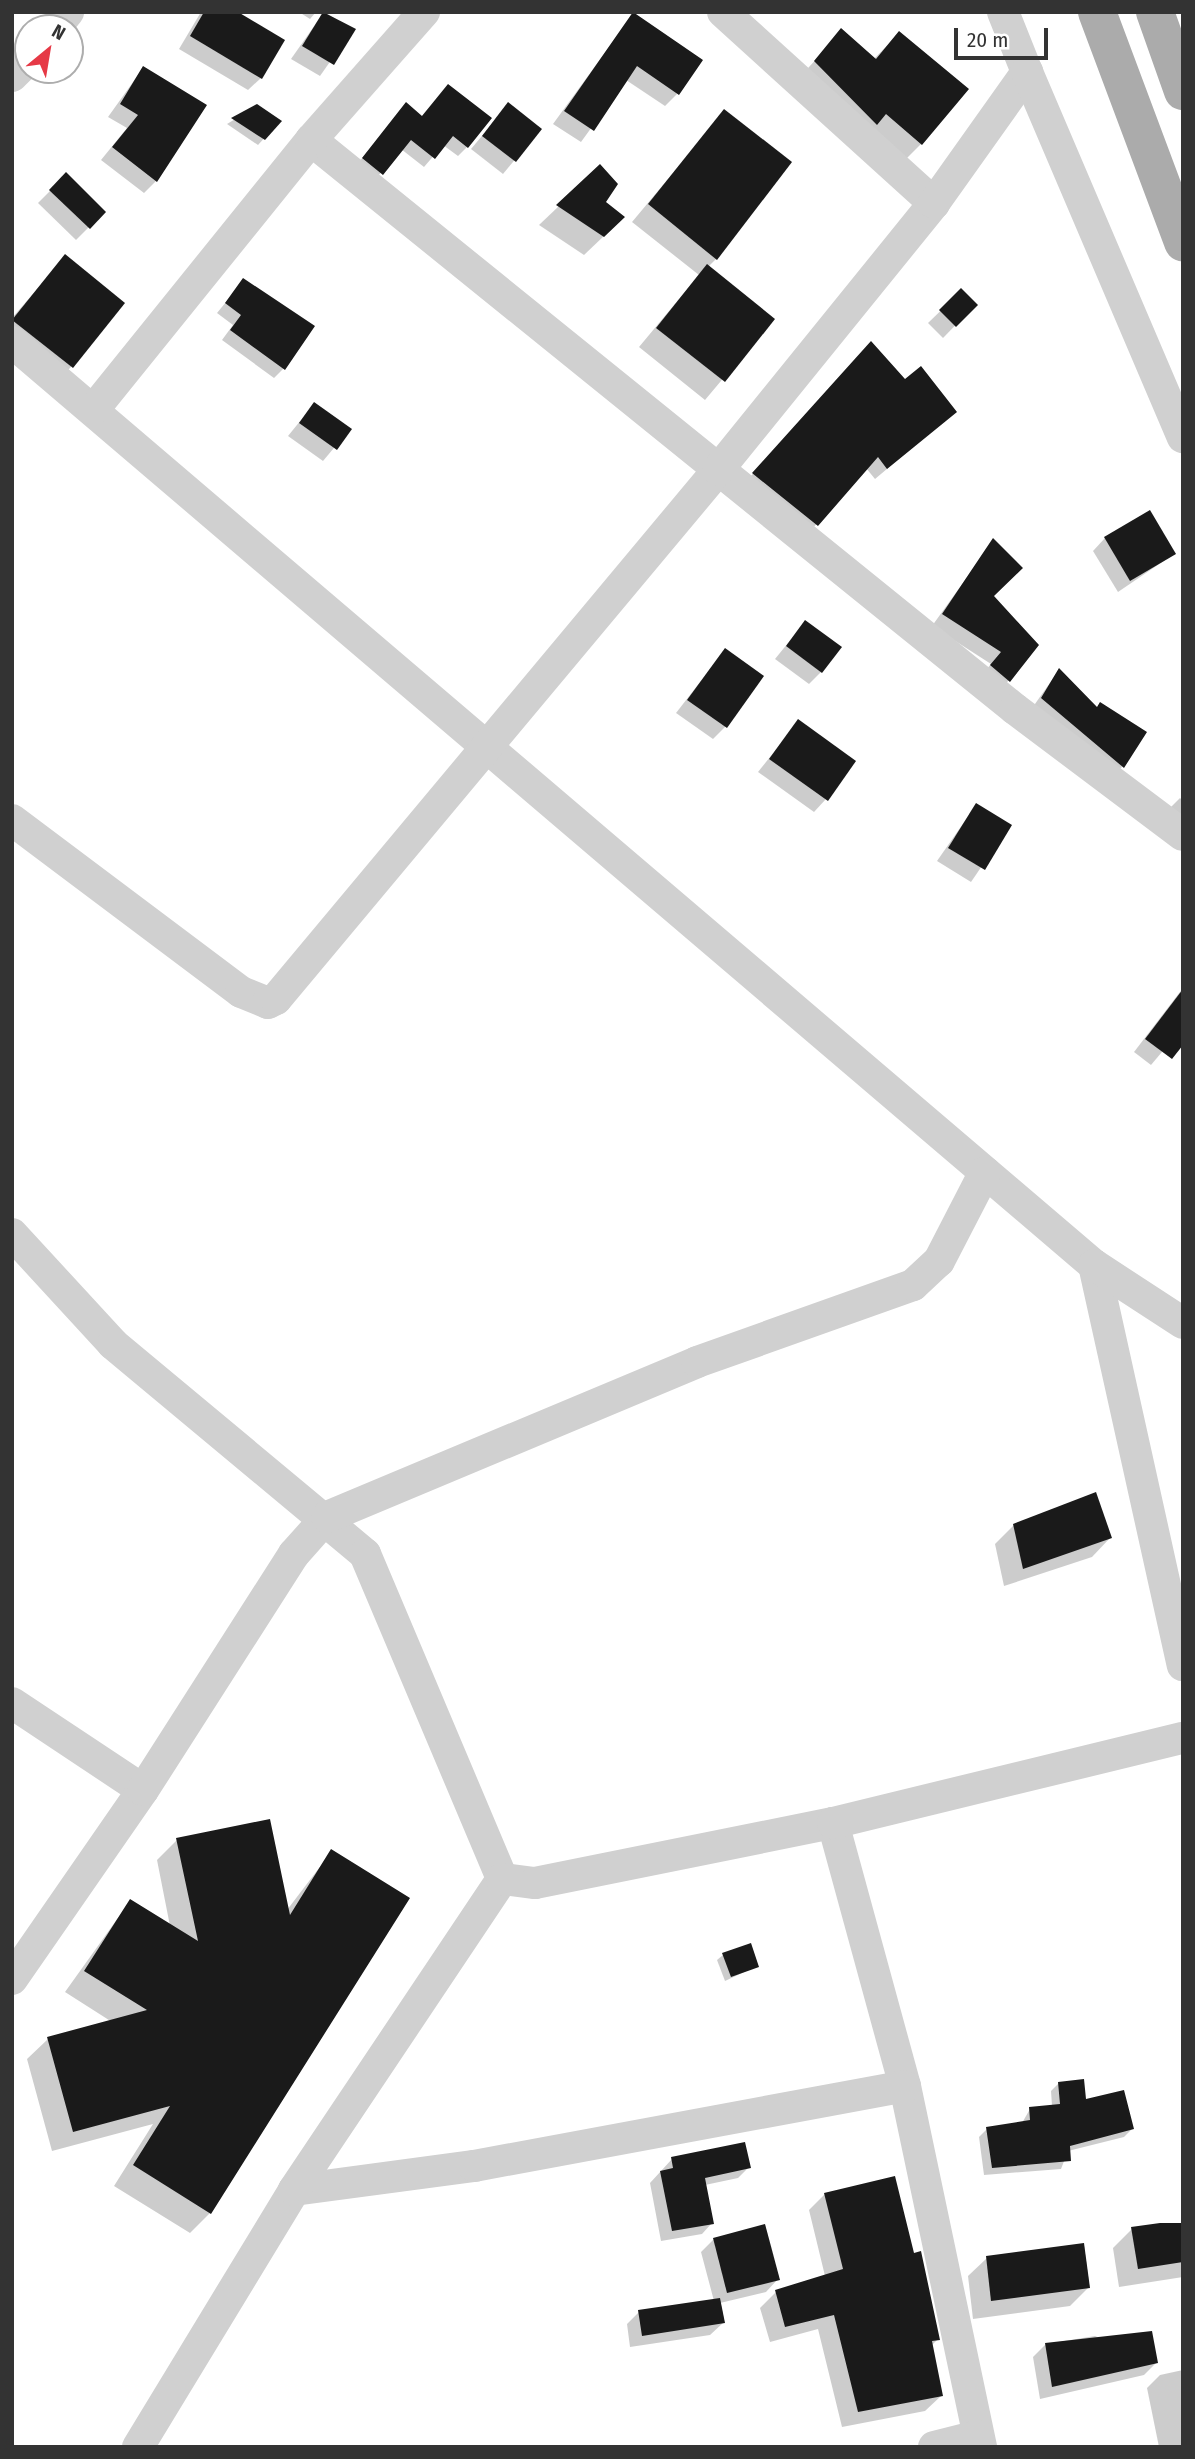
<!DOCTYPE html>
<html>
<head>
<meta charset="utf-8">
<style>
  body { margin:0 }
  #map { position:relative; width:1195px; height:2459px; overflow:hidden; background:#fff; font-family:"Fira Sans Condensed",sans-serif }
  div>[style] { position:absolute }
  .shadow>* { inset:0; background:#0003 }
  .building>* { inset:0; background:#1a1a1a }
  .minor>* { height:32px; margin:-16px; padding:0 16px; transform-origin:16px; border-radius:16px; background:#d0d0d0 }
  .major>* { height:38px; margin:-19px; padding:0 19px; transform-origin:19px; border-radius:19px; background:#ababab }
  span { translate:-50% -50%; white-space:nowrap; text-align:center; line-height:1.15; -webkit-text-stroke:7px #fff; paint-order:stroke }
  .frame { position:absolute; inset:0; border:14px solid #333; pointer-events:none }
  .north { position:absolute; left:14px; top:14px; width:70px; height:70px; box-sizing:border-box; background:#fff; border:2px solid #adadad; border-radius:50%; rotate:30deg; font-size:19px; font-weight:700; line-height:28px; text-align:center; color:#333 }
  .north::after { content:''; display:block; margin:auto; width:24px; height:32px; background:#e63946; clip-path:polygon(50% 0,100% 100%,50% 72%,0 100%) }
  .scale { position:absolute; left:954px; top:28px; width:94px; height:32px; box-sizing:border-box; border:4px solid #333; border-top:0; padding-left:9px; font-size:21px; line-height:24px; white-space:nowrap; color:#333; -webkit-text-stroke:5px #fff; paint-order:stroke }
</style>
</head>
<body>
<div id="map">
  <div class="shadow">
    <div style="clip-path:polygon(201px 12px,234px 12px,261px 78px,248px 90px,179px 49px)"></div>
    <div style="clip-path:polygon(299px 12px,316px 12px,310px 19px)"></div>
    <div style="clip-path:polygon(324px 12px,353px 29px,320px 76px,291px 59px)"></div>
    <div style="clip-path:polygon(633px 14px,677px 94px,665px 106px,626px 80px,581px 142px,553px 124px)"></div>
    <div style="clip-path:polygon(842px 31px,874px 59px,899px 33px,921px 144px,904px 161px,798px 79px)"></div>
    <div style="clip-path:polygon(143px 68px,156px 181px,144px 193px,101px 160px,127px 128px,108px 117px)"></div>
    <div style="clip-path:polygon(447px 87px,467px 147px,458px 156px,443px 145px,424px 167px,401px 149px,372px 183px,354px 168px,406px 105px,421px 117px)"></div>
    <div style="clip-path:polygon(257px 106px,280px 121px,258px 145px,227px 124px)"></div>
    <div style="clip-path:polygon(724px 112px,716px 259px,708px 267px,773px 319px,705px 400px,639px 347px,699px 275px,632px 222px)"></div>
    <div style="clip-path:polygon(497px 118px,540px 129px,503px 174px,471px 149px)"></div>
    <div style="clip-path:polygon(600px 167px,605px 235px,584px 255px,539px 225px)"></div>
    <div style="clip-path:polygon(66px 175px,104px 212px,76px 240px,38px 203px)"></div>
    <div style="clip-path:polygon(65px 257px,71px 367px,53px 385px,12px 353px,12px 318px)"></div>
    <div style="clip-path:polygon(244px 280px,284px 368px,274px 378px,222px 340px,233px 325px,217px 313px)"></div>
    <div style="clip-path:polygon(961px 291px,975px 305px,943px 338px,928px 323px)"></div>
    <div style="clip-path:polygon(860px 355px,955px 412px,875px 479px,866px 468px,805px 537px,742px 486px)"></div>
    <div style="clip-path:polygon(314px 404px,349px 430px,323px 461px,288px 436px)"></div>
    <div style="clip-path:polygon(1105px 538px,1174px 554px,1118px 592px,1093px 551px)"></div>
    <div style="clip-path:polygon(993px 541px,992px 596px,1009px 680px,998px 692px,980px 677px,991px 664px,932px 626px)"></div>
    <div style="clip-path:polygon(805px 622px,821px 672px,809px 684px,775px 659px)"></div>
    <div style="clip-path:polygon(725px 650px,725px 727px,713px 739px,676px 713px)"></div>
    <div style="clip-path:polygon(1059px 670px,1122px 767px,1110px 779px,1030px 711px)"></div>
    <div style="clip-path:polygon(799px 721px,826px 799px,814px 812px,758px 772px)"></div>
    <div style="clip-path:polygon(1180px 798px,1183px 801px,1183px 822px,1168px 810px)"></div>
    <div style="clip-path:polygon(976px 805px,1010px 825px,971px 882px,937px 861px)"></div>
    <div style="clip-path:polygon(1183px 988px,1183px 1027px,1151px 1065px,1134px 1052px)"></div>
    <div style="clip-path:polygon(1014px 1525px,1110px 1538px,1092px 1557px,1004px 1586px,995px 1544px)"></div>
    <div style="clip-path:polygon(177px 1840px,287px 1910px,332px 1851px,210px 2213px,190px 2233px,114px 2186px,153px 2124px,52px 2151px,27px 2059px,48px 2039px,112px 2022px,65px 1992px,130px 1901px,170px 1926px,157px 1860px)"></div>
    <div style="clip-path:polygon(723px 1955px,757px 1966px,725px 1981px,717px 1960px)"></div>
    <div style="clip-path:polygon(1059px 2083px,1132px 2129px,1124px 2137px,1068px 2151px,1061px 2169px,984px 2175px,979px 2137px,987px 2129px,1022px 2123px,1030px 2109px,1052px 2106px,1051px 2091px)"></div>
    <div style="clip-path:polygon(672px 2159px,749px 2167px,738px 2178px,705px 2185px,712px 2223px,702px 2234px,661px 2241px,650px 2183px)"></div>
    <div style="clip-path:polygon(825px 2194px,913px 2255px,938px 2339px,932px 2345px,941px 2396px,925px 2411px,842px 2427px,818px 2329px,770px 2342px,760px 2308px,776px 2292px,825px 2276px,809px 2210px)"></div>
    <div style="clip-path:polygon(1183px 2223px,1183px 2277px,1119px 2287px,1113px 2248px,1132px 2229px)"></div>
    <div style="clip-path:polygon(764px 2227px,778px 2279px,766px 2292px,720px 2303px,723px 2323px,710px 2335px,630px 2347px,627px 2324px,639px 2312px,714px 2301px,701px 2252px,713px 2240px)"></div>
    <div style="clip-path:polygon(987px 2258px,1088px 2288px,1070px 2306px,973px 2319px,968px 2276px)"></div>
    <div style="clip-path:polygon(1095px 2336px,1157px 2362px,1144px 2375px,1040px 2399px,1033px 2357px,1046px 2344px)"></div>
    <div style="clip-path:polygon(1183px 2370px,1183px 2447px,1159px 2447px,1147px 2388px,1160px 2375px)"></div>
  </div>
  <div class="building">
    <div style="clip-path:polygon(204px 12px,238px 12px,285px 40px,262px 79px,190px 36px)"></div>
    <div style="clip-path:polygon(323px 12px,356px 29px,334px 65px,302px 46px)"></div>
    <div style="clip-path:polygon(633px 12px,703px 60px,679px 95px,637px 66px,594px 131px,564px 111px)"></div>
    <div style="clip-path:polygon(841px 28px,876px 59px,899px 31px,969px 89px,922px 145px,886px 114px,877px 125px,814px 61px)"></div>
    <div style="clip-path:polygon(143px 66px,207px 105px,157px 182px,112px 147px,138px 115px,120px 104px)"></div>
    <div style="clip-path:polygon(448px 84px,492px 118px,468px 148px,453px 136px,435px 159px,411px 140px,383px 175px,362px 158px,406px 102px,422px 116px)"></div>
    <div style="clip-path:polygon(508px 102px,542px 129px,516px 162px,482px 136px)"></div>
    <div style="clip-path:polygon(257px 104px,282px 121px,265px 140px,231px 118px)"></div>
    <div style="clip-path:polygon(724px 109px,792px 162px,717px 260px,648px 204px)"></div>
    <div style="clip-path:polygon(600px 164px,618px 184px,606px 202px,625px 217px,604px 237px,556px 205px)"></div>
    <div style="clip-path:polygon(66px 172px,106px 212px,90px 229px,49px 190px)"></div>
    <div style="clip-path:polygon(65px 254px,125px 303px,73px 368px,12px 320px)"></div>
    <div style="clip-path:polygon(707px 264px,775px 319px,725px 382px,656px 328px)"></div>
    <div style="clip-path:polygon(243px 278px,315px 326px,285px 370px,230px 330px,241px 315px,225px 303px)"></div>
    <div style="clip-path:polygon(961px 288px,978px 305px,956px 327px,939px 310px)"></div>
    <div style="clip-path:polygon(871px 341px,905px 379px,921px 366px,957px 412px,887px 469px,878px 457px,818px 526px,752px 473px)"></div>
    <div style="clip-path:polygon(314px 402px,352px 429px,337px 450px,299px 423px)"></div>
    <div style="clip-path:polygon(1150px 510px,1176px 554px,1130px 581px,1104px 537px)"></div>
    <div style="clip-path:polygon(993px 538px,1023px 568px,994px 596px,1039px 645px,1010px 682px,990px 665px,1001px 652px,942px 614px)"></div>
    <div style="clip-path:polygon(805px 620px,842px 647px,822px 673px,786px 646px)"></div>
    <div style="clip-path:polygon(725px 648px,764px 676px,727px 728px,687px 700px)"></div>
    <div style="clip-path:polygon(1059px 668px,1097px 707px,1100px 702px,1147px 732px,1124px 768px,1041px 698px)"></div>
    <div style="clip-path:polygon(798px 719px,856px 761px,828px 801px,769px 759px)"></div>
    <div style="clip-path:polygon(976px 803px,1012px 825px,985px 870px,948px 848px)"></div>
    <div style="clip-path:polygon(1183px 989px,1183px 1045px,1172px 1059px,1145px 1039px)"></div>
    <div style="clip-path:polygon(1096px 1492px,1112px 1538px,1023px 1569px,1013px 1524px)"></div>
    <div style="clip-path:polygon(270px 1819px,290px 1915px,331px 1849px,410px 1898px,211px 2214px,133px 2165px,170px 2106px,73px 2132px,47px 2037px,147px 2010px,84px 1971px,130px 1899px,198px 1941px,176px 1838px)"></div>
    <div style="clip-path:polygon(751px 1943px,759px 1967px,731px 1977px,722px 1953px)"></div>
    <div style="clip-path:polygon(1084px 2079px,1086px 2099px,1124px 2090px,1134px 2129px,1070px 2146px,1071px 2161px,992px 2168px,986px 2127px,1030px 2120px,1029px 2107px,1060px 2104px,1058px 2082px)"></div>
    <div style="clip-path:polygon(745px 2142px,751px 2168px,705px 2178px,714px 2224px,672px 2231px,660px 2171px,673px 2168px,671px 2157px)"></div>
    <div style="clip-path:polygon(895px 2176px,914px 2253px,921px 2251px,940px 2340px,932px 2341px,943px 2396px,858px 2412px,834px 2315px,785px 2327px,775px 2290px,843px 2269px,824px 2193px)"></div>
    <div style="clip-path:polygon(1160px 2223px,1183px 2223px,1183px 2262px,1138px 2269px,1131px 2227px)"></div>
    <div style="clip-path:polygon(765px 2224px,780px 2280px,727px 2293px,713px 2238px)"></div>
    <div style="clip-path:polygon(1084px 2243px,1090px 2288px,991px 2301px,986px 2256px)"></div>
    <div style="clip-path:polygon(720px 2298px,725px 2323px,642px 2336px,638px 2310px)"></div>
    <div style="clip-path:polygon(1152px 2331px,1158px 2363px,1052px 2387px,1045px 2343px)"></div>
  </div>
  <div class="minor">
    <div style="left:723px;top:12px;width:285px;rotate:42.2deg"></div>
    <div style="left:1003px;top:12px;width:65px;rotate:68.2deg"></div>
    <div style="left:55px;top:28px;width:21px;rotate:-51deg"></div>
    <div style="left:12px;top:76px;width:23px;rotate:-45deg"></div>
    <div style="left:311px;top:140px;width:905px;rotate:38.95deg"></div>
    <div style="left:1015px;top:709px;width:210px;rotate:36.9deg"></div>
    <div style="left:12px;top:342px;width:1422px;rotate:40.47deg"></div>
    <div style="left:1094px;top:1265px;width:410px;rotate:77.5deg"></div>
    <div style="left:94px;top:409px;width:346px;rotate:-51.1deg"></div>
    <div style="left:311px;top:140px;width:171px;rotate:-48.6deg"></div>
    <div style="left:12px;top:820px;width:286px;rotate:36.9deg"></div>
    <div style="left:241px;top:992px;width:29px;rotate:22deg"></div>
    <div style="left:268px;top:1003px;width:9px;rotate:-27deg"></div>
    <div style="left:276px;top:999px;width:689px;rotate:-50.12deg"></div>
    <div style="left:718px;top:470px;width:343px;rotate:-51deg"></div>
    <div style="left:934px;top:203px;width:161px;rotate:-54.6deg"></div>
    <div style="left:1027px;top:72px;width:397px;rotate:66.9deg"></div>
    <div style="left:12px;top:1234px;width:149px;rotate:47.4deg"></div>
    <div style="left:113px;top:1344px;width:328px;rotate:39.8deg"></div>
    <div style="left:365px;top:1554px;width:353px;rotate:67.1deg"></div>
    <div style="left:1094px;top:1265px;width:106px;rotate:33.1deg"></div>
    <div style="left:12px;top:1703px;width:157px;rotate:33.6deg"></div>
    <div style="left:833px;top:1823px;width:273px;rotate:74.7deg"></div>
    <div style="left:905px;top:2086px;width:369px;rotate:78.1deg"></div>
    <div style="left:12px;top:1979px;width:230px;rotate:-55.3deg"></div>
    <div style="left:143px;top:1790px;width:280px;rotate:-57.4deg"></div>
    <div style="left:294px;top:1554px;width:50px;rotate:-48.3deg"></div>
    <div style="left:327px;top:1517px;width:401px;rotate:-22.7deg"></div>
    <div style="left:697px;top:1362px;width:229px;rotate:-19.6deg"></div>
    <div style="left:913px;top:1285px;width:35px;rotate:-43deg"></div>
    <div style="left:939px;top:1261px;width:100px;rotate:-62.7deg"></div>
    <div style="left:294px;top:2190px;width:182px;rotate:-7.6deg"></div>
    <div style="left:474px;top:2166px;width:438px;rotate:-10.5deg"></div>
    <div style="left:138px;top:2447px;width:301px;rotate:-58.7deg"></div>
    <div style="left:294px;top:2190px;width:374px;rotate:-56.2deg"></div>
    <div style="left:502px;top:1879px;width:33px;rotate:7deg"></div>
    <div style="left:535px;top:1883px;width:304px;rotate:-11.4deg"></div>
    <div style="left:833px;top:1823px;width:360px;rotate:-13.7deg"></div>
    <div style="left:934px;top:2447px;width:45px;rotate:-14deg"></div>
  </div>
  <div class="major">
    <div style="left:1097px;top:12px;width:246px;rotate:69.5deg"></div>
    <div style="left:1155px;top:12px;width:84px;rotate:70.5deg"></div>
  </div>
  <div class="frame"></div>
  <div class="north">N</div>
  <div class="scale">20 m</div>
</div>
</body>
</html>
